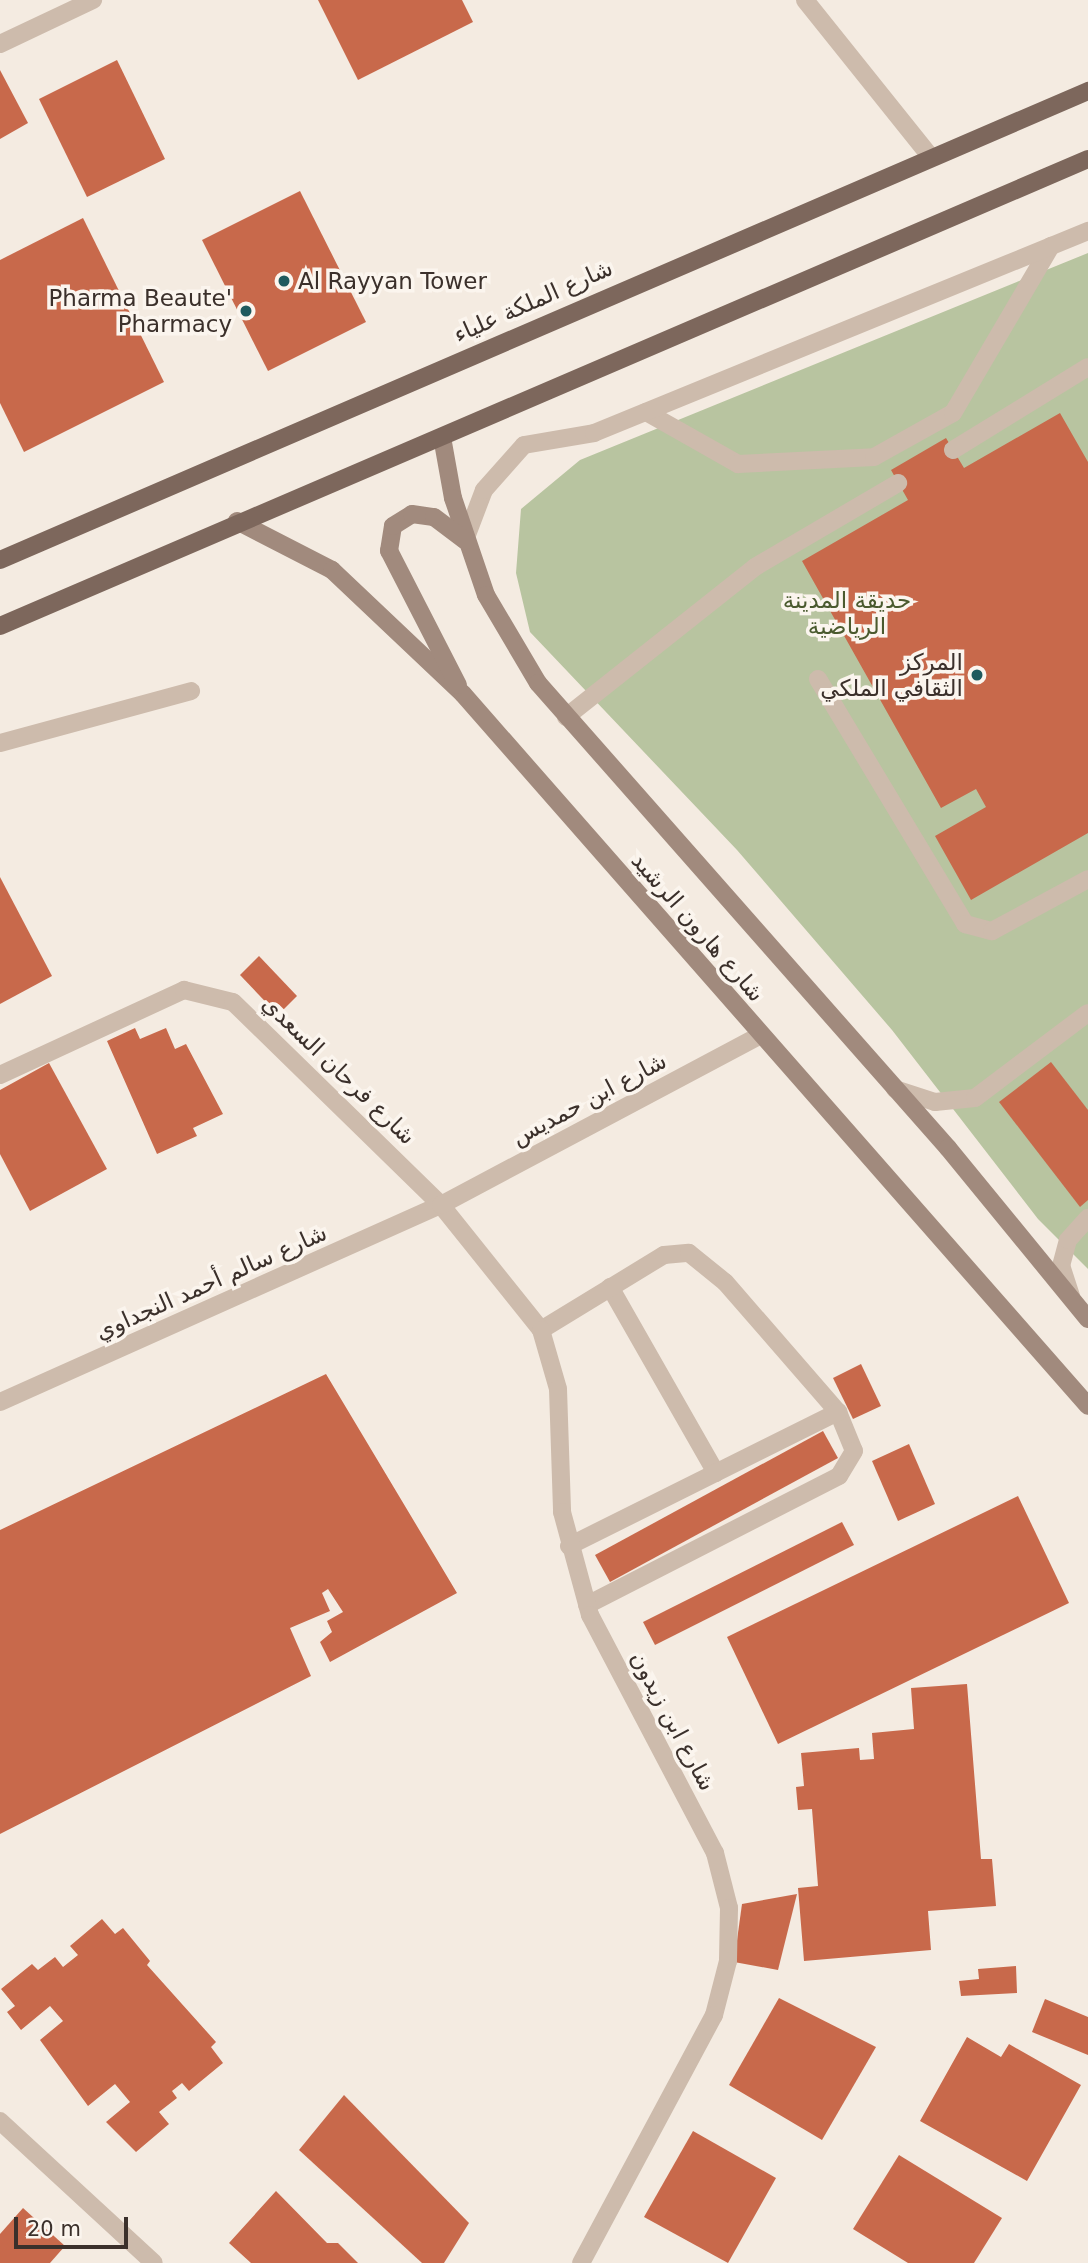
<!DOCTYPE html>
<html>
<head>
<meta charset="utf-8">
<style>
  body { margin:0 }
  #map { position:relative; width:1088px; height:2263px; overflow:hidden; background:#f4ebe1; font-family:"DejaVu Sans","Noto Naskh Arabic",sans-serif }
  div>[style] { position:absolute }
  .green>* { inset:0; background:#b8c4a0 }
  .building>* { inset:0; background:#c8694b }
  .service>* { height:18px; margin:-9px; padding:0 9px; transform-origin:9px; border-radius:9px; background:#cdbbac }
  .minor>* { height:18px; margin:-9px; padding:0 9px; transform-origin:9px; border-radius:9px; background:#cdbbac }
  .secondary>* { height:18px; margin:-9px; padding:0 9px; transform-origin:9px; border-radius:9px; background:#a18a7d }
  .primary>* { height:18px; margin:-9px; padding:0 9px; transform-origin:9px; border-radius:9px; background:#7d675c }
  .dots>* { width:19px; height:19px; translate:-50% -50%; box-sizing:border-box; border:4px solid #fbf5ee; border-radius:50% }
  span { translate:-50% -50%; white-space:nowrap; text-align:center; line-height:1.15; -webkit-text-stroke:7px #fbf5ee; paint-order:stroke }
  .poi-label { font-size:23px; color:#3b302b }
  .left { translate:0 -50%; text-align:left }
  .right { translate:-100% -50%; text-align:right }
  .street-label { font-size:23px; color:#3b302b }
  .park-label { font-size:23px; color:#4a5a2e }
  .scale { position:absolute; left:14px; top:2217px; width:114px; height:32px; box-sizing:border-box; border:4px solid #3b302b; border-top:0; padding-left:9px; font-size:21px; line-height:24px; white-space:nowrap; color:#3b302b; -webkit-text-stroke:5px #fbf5ee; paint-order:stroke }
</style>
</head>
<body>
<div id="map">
  <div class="green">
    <div style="clip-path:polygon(1088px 253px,1088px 1269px,1038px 1219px,892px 1030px,737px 850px,530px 632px,516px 573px,521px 509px,580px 460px)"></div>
  </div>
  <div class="building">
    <div style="clip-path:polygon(318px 0,462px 0,473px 22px,358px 80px)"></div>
    <div style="clip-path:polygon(117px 60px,165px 159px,87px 197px,39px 99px)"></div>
    <div style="clip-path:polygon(0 70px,28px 123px,0 139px)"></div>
    <div style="clip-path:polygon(300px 191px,366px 322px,268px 371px,202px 240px)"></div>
    <div style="clip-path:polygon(83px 218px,164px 382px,24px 452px,0 403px,0 260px)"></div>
    <div style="clip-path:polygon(1060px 413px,1088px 462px,1088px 833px,971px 900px,935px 836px,986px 807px,976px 789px,941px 808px,802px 561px,908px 500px,891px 470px,946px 438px,964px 468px)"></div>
    <div style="clip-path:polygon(0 877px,52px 976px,0 1004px)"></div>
    <div style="clip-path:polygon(259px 956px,297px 996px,278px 1015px,240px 975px)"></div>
    <div style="clip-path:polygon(135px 1028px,140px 1039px,166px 1028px,175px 1049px,186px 1044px,223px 1114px,193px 1128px,197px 1136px,157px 1154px,107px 1041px)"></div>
    <div style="clip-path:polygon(1051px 1062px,1088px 1110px,1088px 1200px,1080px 1207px,999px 1102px)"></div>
    <div style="clip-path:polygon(49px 1063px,107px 1169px,30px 1211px,0 1154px,0 1090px)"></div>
    <div style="clip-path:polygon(861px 1364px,881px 1406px,853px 1419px,833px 1378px)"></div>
    <div style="clip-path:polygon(326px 1374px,457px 1593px,330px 1662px,320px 1642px,332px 1632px,327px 1621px,343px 1612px,328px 1589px,322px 1593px,330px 1611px,290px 1628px,311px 1676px,0 1834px,0 1530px)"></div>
    <div style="clip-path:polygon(823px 1431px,838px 1458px,610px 1582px,595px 1555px)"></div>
    <div style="clip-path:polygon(909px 1444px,935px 1504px,898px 1521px,872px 1461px)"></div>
    <div style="clip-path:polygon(1018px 1496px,1069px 1603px,778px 1744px,727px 1637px)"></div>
    <div style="clip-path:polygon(842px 1522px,854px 1545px,655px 1645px,643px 1622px)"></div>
    <div style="clip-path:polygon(967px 1684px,981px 1859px,992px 1859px,996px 1906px,928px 1911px,931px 1950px,804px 1961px,798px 1888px,818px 1886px,812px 1809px,798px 1810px,796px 1787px,804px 1786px,801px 1753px,859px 1748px,860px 1760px,874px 1759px,872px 1733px,914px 1729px,911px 1688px)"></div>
    <div style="clip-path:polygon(797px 1894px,778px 1970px,734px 1962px,742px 1904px)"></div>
    <div style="clip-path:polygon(102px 1919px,115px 1934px,123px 1928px,150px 1961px,147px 1965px,216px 2042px,211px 2047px,223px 2063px,189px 2091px,182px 2083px,172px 2091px,177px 2098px,159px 2112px,169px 2124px,136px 2152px,106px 2122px,130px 2102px,115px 2084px,88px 2106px,40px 2040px,63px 2021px,50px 2006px,21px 2030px,7px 2012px,15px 2006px,1px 1989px,32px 1964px,38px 1970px,55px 1957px,63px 1967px,78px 1955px,70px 1946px)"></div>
    <div style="clip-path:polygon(1016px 1966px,1017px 1993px,961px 1996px,959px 1981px,979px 1979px,978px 1969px)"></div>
    <div style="clip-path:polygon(779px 1998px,876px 2047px,822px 2140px,729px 2085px)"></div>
    <div style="clip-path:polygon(1045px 1999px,1088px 2017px,1088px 2055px,1032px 2032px)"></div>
    <div style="clip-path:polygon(967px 2037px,1001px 2057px,1009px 2044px,1081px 2085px,1027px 2181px,920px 2121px)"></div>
    <div style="clip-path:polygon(344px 2095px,469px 2223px,444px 2263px,422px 2263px,299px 2150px)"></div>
    <div style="clip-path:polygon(693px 2131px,776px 2178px,728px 2263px,644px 2217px)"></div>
    <div style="clip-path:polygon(899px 2155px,1002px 2218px,974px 2263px,908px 2263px,853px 2229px)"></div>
    <div style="clip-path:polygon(276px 2191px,327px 2243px,338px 2243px,358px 2263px,251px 2263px,229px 2243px)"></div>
    <div style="clip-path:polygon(23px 2208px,65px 2246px,50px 2263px,0 2263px,0 2234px)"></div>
  </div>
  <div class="service">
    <div style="left:646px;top:412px;width:106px;rotate:29.5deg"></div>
    <div style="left:738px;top:464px;width:136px;rotate:-2.9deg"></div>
    <div style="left:874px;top:457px;width:90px;rotate:-29.1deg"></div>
    <div style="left:953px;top:413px;width:194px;rotate:-59.6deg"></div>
    <div style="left:953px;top:450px;width:158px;rotate:-31.6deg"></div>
    <div style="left:465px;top:540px;width:53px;rotate:-69.2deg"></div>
    <div style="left:484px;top:490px;width:60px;rotate:-48.4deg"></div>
    <div style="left:524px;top:445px;width:71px;rotate:-9.7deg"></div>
    <div style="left:594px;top:433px;width:534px;rotate:-22.24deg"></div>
    <div style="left:818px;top:679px;width:286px;rotate:59deg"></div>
    <div style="left:965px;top:924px;width:28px;rotate:15deg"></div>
    <div style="left:992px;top:931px;width:109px;rotate:-28.4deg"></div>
    <div style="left:566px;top:717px;width:241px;rotate:-38.4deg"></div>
    <div style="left:755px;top:567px;width:166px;rotate:-30.4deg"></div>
    <div style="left:0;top:743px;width:198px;rotate:-15.2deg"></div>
    <div style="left:895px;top:1089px;width:42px;rotate:18deg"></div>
    <div style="left:935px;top:1102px;width:40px;rotate:-5.7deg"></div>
    <div style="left:975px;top:1098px;width:141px;rotate:-37deg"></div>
    <div style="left:610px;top:1287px;width:214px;rotate:60.3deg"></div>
    <div style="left:1071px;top:1296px;width:32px;rotate:-108deg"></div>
    <div style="left:1061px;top:1266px;width:27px;rotate:-75deg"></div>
    <div style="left:1068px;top:1240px;width:30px;rotate:-48deg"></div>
    <div style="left:541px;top:1330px;width:144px;rotate:-31.4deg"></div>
    <div style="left:664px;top:1255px;width:25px;rotate:-5deg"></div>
    <div style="left:689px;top:1253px;width:46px;rotate:38.9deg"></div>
    <div style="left:725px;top:1282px;width:172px;rotate:49deg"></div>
    <div style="left:838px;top:1412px;width:42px;rotate:67.7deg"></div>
    <div style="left:854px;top:1451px;width:29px;rotate:121deg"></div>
    <div style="left:839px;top:1476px;width:283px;rotate:152.9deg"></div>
    <div style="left:569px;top:1546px;width:301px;rotate:-26.5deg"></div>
  </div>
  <div class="minor">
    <div style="left:805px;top:0;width:198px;rotate:51.3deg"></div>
    <div style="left:0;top:44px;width:103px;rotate:-25.3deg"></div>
    <div style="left:0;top:1075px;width:203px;rotate:-24.8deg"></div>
    <div style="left:184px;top:990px;width:50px;rotate:13.8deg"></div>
    <div style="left:233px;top:1002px;width:291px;rotate:44.3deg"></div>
    <div style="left:441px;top:1205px;width:160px;rotate:51.3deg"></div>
    <div style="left:541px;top:1330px;width:61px;rotate:73.9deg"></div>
    <div style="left:558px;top:1389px;width:123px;rotate:88.1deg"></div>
    <div style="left:562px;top:1512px;width:107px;rotate:74.8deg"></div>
    <div style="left:590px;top:1615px;width:269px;rotate:62.3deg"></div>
    <div style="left:715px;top:1853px;width:57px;rotate:75.7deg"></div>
    <div style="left:729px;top:1908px;width:53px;rotate:91.1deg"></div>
    <div style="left:728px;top:1961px;width:56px;rotate:104.5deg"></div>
    <div style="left:714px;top:2015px;width:281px;rotate:118.2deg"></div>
    <div style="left:0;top:1402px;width:483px;rotate:-24.1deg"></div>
    <div style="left:441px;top:1205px;width:360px;rotate:-28deg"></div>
    <div style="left:0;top:2121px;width:209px;rotate:42.7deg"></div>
  </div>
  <div class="secondary">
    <div style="left:442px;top:437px;width:62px;rotate:79.8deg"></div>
    <div style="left:453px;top:498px;width:102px;rotate:71.2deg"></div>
    <div style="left:486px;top:595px;width:102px;rotate:59.4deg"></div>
    <div style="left:538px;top:683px;width:620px;rotate:48.6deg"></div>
    <div style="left:948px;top:1148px;width:221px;rotate:50.7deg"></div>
    <div style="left:237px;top:521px;width:107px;rotate:27.3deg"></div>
    <div style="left:332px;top:570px;width:180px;rotate:43.4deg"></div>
    <div style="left:463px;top:694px;width:947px;rotate:48.72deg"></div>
    <div style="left:458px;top:685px;width:151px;rotate:-117.2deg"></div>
    <div style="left:389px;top:551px;width:25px;rotate:-81deg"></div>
    <div style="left:393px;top:526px;width:22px;rotate:-32deg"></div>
    <div style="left:412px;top:514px;width:22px;rotate:8deg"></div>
    <div style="left:434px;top:517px;width:39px;rotate:37deg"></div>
  </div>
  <div class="primary">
    <div style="left:0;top:560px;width:1185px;rotate:-23.32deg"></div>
    <div style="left:0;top:626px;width:1184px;rotate:-23.23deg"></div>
  </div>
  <div class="dots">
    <div style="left:284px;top:281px;background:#1f5a5e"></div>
    <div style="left:246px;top:311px;background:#1f5a5e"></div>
    <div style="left:977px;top:675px;background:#1f5a5e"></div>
  </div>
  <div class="poi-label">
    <span class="left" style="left:298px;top:281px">Al Rayyan Tower</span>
    <span class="right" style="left:232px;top:311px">Pharma Beaute'<br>Pharmacy</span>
    <span class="right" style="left:963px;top:675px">المركز<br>الثقافي الملكي</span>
  </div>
  <div class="street-label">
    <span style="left:533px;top:301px;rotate:-24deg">شارع الملكة علياء</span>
    <span style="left:698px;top:927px;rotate:49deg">شارع هارون الرشيد</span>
    <span style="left:339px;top:1070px;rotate:44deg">شارع فرحان السعدي</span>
    <span style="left:589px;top:1099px;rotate:-28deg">شارع ابن حمديس</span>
    <span style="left:211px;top:1282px;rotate:-24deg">شارع سالم أحمد النجداوي</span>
    <span style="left:673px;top:1721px;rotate:62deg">شارع ابن زيدون</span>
  </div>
  <div class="park-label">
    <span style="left:847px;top:613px">حديقة المدينة<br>الرياضية</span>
  </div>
  <div class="scale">20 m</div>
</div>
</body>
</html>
